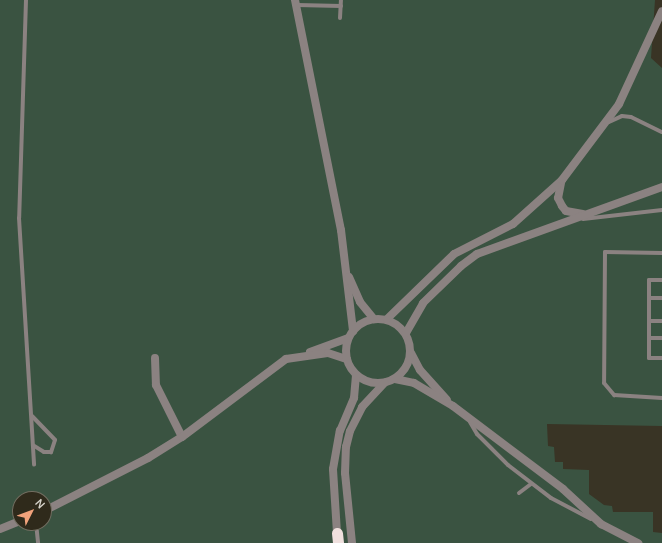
<!DOCTYPE html>
<html>
<head>
<meta charset="utf-8">
<style>
  body { margin:0 }
  #map { position:relative; width:662px; height:543px; overflow:hidden; background:#393425; font-family:Manrope,sans-serif }
  div>[style] { position:absolute }
  .green>* { inset:0; background:#3a5341 }
  .service>* { height:4px; margin:-2px; padding:0 2px; transform-origin:2px; border-radius:2px; background:#8b8281 }
  .minor>* { height:8px; margin:-4px; padding:0 4px; transform-origin:4px; border-radius:4px; background:#8b8281 }
  .tertiary>* { height:8px; margin:-4px; padding:0 4px; transform-origin:4px; border-radius:4px; background:#8b8281 }
  .tertiary>.ring { margin:-4px; padding:0; box-sizing:content-box; background:none; border:8px solid #8b8281; border-radius:50% }
  .trunk>* { height:11px; margin:-5.5px; padding:0 5.5px; transform-origin:5.5px; border-radius:5.5px; background:#f0e0de }
  span { translate:-50% -50%; white-space:nowrap; text-align:center; line-height:1.15; -webkit-text-stroke:3.5px #2f2a1b; paint-order:stroke }
  .north { position:absolute; left:12px; top:491px; width:40px; height:40px; box-sizing:border-box; background:#2f2a1b; border:1px solid #726e61; border-radius:50%; rotate:48deg; font-size:11px; font-weight:700; line-height:16px; text-align:center; color:#d6d3ca }
  .north::after { content:''; display:block; margin:auto; width:14px; height:18px; background:#f1a27b; clip-path:polygon(50% 0,100% 100%,50% 72%,0 100%) }
</style>
</head>
<body>
<div id="map">
  <div class="green">
    <div style="clip-path:polygon(evenodd,0 0,655px 0,651px 58px,662px 68px,662px 426px,547px 424px,548px 446px,554px 447px,555px 462px,563px 462px,563px 469px,589px 470px,589px 494px,604px 505px,612px 506px,613px 512px,653px 512px,653px 532px,662px 533px,662px 543px,0 543px,0 0,20px 499px,44px 499px,44px 523px,20px 523px,20px 499px)"></div>
  </div>
  <div class="service">
    <div style="left:26px;top:0;width:218px;rotate:91.8deg"></div>
    <div style="left:19px;top:218px;width:247px;rotate:86.5deg"></div>
    <div style="left:297px;top:5px;width:44px;rotate:1.3deg"></div>
    <div style="left:340px;top:18px;width:18px;rotate:-87deg"></div>
    <div style="left:609px;top:122px;width:14px;rotate:-25deg"></div>
    <div style="left:622px;top:116px;width:9px;rotate:6deg"></div>
    <div style="left:631px;top:117px;width:34px;rotate:26deg"></div>
    <div style="left:583px;top:219px;width:80px;rotate:-6.5deg"></div>
    <div style="left:662px;top:253px;width:57px;rotate:-179deg"></div>
    <div style="left:605px;top:252px;width:131px;rotate:90.4deg"></div>
    <div style="left:604px;top:383px;width:16px;rotate:50deg"></div>
    <div style="left:614px;top:395px;width:48px;rotate:3.6deg"></div>
    <div style="left:662px;top:280px;width:13px;rotate:180deg"></div>
    <div style="left:649px;top:280px;width:78px;rotate:90deg"></div>
    <div style="left:649px;top:358px;width:13px"></div>
    <div style="left:649px;top:298px;width:13px"></div>
    <div style="left:649px;top:321px;width:13px"></div>
    <div style="left:649px;top:338px;width:13px"></div>
    <div style="left:32px;top:416px;width:33px;rotate:46deg"></div>
    <div style="left:55px;top:440px;width:13px;rotate:108deg"></div>
    <div style="left:51px;top:452px;width:7px;rotate:180deg"></div>
    <div style="left:44px;top:452px;width:13px;rotate:-148deg"></div>
    <div style="left:470px;top:422px;width:14px;rotate:60deg"></div>
    <div style="left:477px;top:434px;width:44px;rotate:45deg"></div>
    <div style="left:508px;top:465px;width:54px;rotate:37.5deg"></div>
    <div style="left:551px;top:498px;width:45px;rotate:27.7deg"></div>
    <div style="left:519px;top:493px;width:15px;rotate:-37deg"></div>
    <div style="left:36px;top:523px;width:20px;rotate:84deg"></div>
  </div>
  <div class="minor">
    <div style="left:295px;top:0;width:235px;rotate:78.7deg"></div>
    <div style="left:341px;top:230px;width:102px;rotate:83.2deg"></div>
    <div style="left:349px;top:277px;width:27px;rotate:66deg"></div>
    <div style="left:360px;top:302px;width:22px;rotate:51deg"></div>
    <div style="left:310px;top:352px;width:40px;rotate:-20.2deg"></div>
    <div style="left:411px;top:353px;width:19px;rotate:62deg"></div>
    <div style="left:420px;top:370px;width:40px;rotate:48deg"></div>
    <div style="left:155px;top:358px;width:27px;rotate:88deg"></div>
    <div style="left:156px;top:385px;width:58px;rotate:63.4deg"></div>
    <div style="left:395px;top:379px;width:19px;rotate:12deg"></div>
    <div style="left:414px;top:383px;width:45px;rotate:30.5deg"></div>
    <div style="left:453px;top:406px;width:138px;rotate:37deg"></div>
    <div style="left:563px;top:489px;width:52px;rotate:42.6deg"></div>
    <div style="left:601px;top:524px;width:42px;rotate:27.2deg"></div>
    <div style="left:44px;top:511px;width:117px;rotate:-27deg"></div>
    <div style="left:148px;top:458px;width:40px;rotate:-32deg"></div>
    <div style="left:182px;top:437px;width:130px;rotate:-36.9deg"></div>
    <div style="left:286px;top:359px;width:42px;rotate:-8.1deg"></div>
    <div style="left:328px;top:353px;width:20px;rotate:18deg"></div>
    <div style="left:0;top:529px;width:22px;rotate:-22deg"></div>
  </div>
  <div class="tertiary">
    <div style="left:561px;top:183px;width:15px;rotate:101deg"></div>
    <div style="left:558px;top:198px;width:9px;rotate:63deg"></div>
    <div style="left:562px;top:206px;width:6px;rotate:51deg"></div>
    <div style="left:566px;top:211px;width:17px;rotate:10deg"></div>
    <div class="ring" style="left:346px;top:319px;width:56px;height:56px"></div>
    <div style="left:387px;top:319px;width:93px;rotate:-44.1deg"></div>
    <div style="left:454px;top:254px;width:66px;rotate:-27deg"></div>
    <div style="left:513px;top:224px;width:66px;rotate:-41.9deg"></div>
    <div style="left:562px;top:180px;width:95px;rotate:-53.1deg"></div>
    <div style="left:619px;top:104px;width:102px;rotate:-65.2deg"></div>
    <div style="left:406px;top:333px;width:34px;rotate:-60deg"></div>
    <div style="left:423px;top:303px;width:53px;rotate:-44.2deg"></div>
    <div style="left:461px;top:266px;width:20px;rotate:-37deg"></div>
    <div style="left:477px;top:254px;width:197px;rotate:-19.9deg"></div>
    <div style="left:337px;top:533px;width:64px;rotate:-93.6deg"></div>
    <div style="left:333px;top:469px;width:39px;rotate:-80deg"></div>
    <div style="left:340px;top:431px;width:36px;rotate:-67deg"></div>
    <div style="left:354px;top:398px;width:23px;rotate:-85deg"></div>
    <div style="left:352px;top:543px;width:70px;rotate:-95.7deg"></div>
    <div style="left:345px;top:473px;width:26px;rotate:-88deg"></div>
    <div style="left:346px;top:447px;width:16px;rotate:-76deg"></div>
    <div style="left:350px;top:431px;width:27px;rotate:-63deg"></div>
    <div style="left:362px;top:407px;width:33px;rotate:-47deg"></div>
  </div>
  <div class="trunk">
    <div style="left:337px;top:533px;width:10px;rotate:84deg"></div>
  </div>
  <div class="north">N</div>
</div>
</body>
</html>
